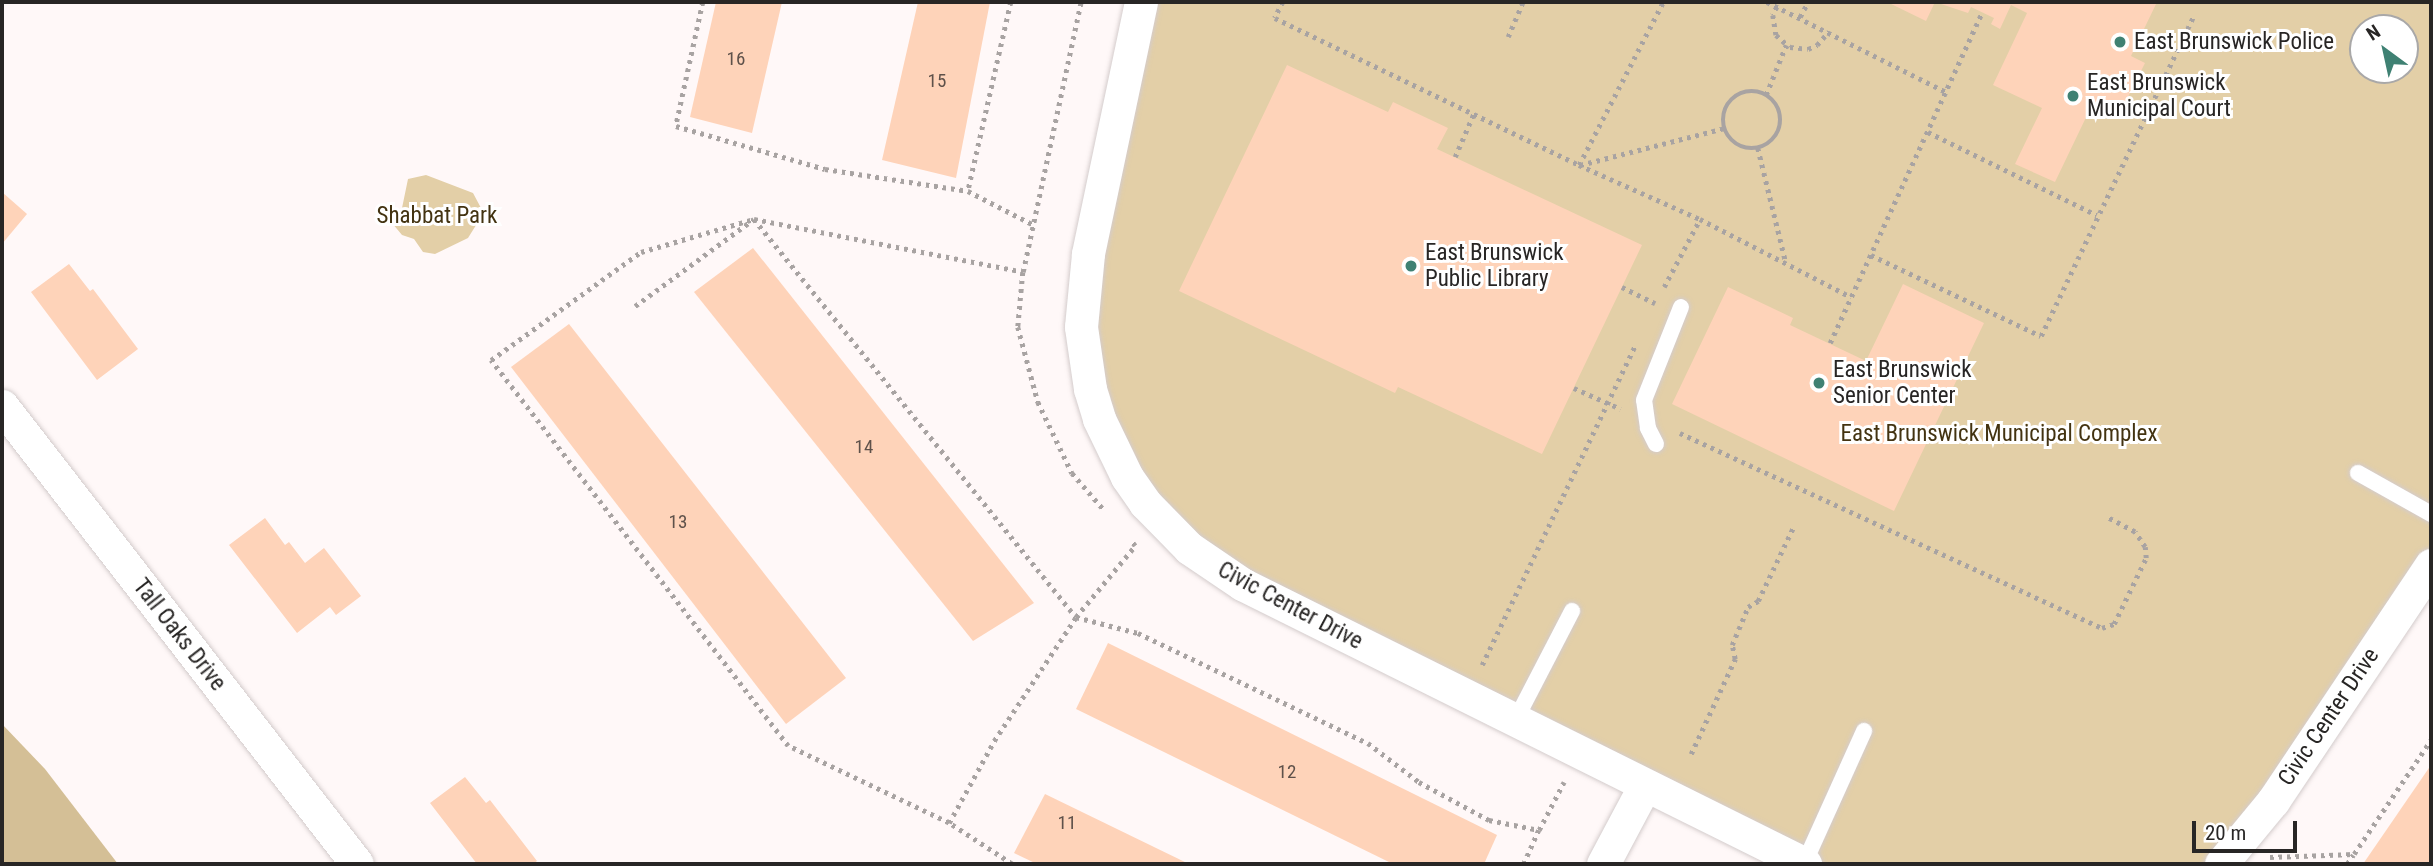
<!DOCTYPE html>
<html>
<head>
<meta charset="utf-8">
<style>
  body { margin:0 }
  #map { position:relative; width:2433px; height:866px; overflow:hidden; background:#fff8f8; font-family:"Roboto Condensed",sans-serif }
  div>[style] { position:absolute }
  .green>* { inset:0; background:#e3cfa7 }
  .forest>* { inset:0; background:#d4bf96 }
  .building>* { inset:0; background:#fed3b9 }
  .path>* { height:4.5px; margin-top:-2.25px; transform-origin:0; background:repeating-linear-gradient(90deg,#a8a3a2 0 3.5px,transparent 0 8.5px) }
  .path>.ring { margin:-2.25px; padding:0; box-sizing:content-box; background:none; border:4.5px solid #a8a3a2; border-radius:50% }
  .roads { filter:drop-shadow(0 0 2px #d4cccc) drop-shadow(0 0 2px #d4cccc) }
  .lane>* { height:16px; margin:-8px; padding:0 8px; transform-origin:8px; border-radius:8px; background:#fff }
  .street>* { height:33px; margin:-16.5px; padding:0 16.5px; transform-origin:16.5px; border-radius:16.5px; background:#fff }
  .dots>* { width:19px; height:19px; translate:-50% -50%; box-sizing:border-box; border:4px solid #fff; border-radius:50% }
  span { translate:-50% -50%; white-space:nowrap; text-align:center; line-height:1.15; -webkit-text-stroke:6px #fff; paint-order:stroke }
  .number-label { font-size:19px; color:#5e514a }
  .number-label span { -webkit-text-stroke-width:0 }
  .poi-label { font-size:23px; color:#282625 }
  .left { translate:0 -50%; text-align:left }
  .park-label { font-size:23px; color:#433311 }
  .street-label { font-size:23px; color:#282625 }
  .frame { position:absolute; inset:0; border:4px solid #282625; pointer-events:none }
  .north { position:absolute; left:2349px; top:14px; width:70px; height:70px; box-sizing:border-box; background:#fff; border:2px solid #a9a8a8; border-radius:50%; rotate:327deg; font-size:19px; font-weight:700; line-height:28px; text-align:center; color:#282625 }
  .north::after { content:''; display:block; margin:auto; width:24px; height:32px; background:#3f8173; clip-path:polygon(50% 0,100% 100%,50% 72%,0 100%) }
  .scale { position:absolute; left:2192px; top:821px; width:105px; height:32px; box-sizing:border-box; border:4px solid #282625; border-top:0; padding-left:9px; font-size:21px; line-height:24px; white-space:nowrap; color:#282625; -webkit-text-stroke:5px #fff; paint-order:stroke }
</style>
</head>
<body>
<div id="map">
  <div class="green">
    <div style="clip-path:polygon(evenodd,1141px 2px,2431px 2px,2431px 565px,2221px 864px,1805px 864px,1166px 527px,1084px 358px,1141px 2px,2363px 28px,2405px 28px,2405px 70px,2363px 70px,2363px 28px)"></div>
    <div style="clip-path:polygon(426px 175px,473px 193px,481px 208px,478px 222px,468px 238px,435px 254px,423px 252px,414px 239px,402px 235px,392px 223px,402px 208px,408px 179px)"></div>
  </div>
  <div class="forest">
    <div style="clip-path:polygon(2px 724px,45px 769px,118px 864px,2px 864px)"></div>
  </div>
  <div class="building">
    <div style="clip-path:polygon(716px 2px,782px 2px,752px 133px,690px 117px)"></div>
    <div style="clip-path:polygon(918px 2px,990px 2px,956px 178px,882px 160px)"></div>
    <div style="clip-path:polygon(1887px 2px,2157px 2px,2131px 56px,2145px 63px,2117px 119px,2091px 107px,2055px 182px,2015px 164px,2042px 108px,1993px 85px,2027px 13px,2011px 5px,2000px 29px,1991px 24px,1994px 18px,1971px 7px,1968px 13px,1935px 2px,1926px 21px)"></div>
    <div style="clip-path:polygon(1287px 65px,1388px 112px,1393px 102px,1448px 128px,1437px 149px,1642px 245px,1542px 454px,1398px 387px,1395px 393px,1179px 291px)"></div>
    <div style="clip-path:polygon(2px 192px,27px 214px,2px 244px)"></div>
    <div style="clip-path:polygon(753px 248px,1034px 603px,973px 641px,694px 292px)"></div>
    <div style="clip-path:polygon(69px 264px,90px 291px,93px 289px,138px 349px,97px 380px,31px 292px)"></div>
    <div style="clip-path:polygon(1903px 284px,1984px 323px,1894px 511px,1672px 404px,1728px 287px,1793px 318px,1790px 325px,1866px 361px)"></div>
    <div style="clip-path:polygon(569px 324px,846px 678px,786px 724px,511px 367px)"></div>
    <div style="clip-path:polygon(265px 518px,285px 545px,289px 542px,305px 563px,324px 548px,361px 596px,336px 615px,330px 607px,297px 633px,229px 545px)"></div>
    <div style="clip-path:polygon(1108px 643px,1497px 835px,1484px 864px,1393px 864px,1076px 709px)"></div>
    <div style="clip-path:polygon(2431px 765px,2431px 864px,2363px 864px)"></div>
    <div style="clip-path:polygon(465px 777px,486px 803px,490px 800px,537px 861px,533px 864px,477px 864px,430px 803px)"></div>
    <div style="clip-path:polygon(1045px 794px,1189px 864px,1037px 864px,1014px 853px)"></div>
  </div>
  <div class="path">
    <div style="left:703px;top:2px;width:127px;rotate:102.3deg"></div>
    <div style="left:676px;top:126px;width:155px;rotate:16.1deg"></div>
    <div style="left:825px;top:169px;width:145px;rotate:8.7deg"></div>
    <div style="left:1011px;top:2px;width:194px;rotate:102.8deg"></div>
    <div style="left:968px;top:191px;width:72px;rotate:27.3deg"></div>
    <div style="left:1283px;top:2px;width:18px;rotate:117deg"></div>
    <div style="left:1275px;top:18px;width:338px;rotate:25.8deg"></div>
    <div style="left:1579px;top:165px;width:133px;rotate:24.1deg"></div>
    <div style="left:1700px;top:219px;width:170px;rotate:27.3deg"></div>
    <div style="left:1767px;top:2px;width:200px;rotate:26.7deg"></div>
    <div style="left:1777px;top:7px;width:9px;rotate:117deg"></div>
    <div style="left:1773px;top:15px;width:20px;rotate:81deg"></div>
    <div style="left:1776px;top:35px;width:18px;rotate:41deg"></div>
    <div style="left:1790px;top:47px;width:18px;rotate:6deg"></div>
    <div style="left:1808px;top:49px;width:10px;rotate:-24deg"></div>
    <div style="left:1817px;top:45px;width:18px;rotate:-49deg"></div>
    <div style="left:1800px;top:17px;width:17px;rotate:-62deg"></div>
    <div style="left:1508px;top:37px;width:38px;rotate:-67deg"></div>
    <div class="ring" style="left:1723px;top:91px;width:53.5px;height:53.5px"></div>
    <div style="left:1766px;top:95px;width:54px;rotate:-68.2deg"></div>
    <div style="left:1928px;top:132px;width:188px;rotate:26.2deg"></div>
    <div style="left:1758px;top:148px;width:118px;rotate:76.3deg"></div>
    <div style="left:1455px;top:157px;width:48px;rotate:-66.6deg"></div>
    <div style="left:1579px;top:165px;width:183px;rotate:-62.7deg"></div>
    <div style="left:1580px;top:165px;width:150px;rotate:-14.3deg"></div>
    <div style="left:1871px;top:255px;width:188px;rotate:25.5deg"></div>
    <div style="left:2041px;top:336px;width:356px;rotate:-64.5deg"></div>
    <div style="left:1023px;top:272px;width:276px;rotate:-77.9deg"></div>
    <div style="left:1622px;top:287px;width:37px;rotate:26deg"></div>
    <div style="left:1664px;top:287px;width:77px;rotate:-62.1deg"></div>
    <div style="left:635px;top:306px;width:147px;rotate:-36.2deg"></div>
    <div style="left:754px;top:219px;width:274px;rotate:11.1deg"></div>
    <div style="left:1023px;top:272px;width:55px;rotate:95.2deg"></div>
    <div style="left:1018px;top:327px;width:78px;rotate:75.1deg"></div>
    <div style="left:1038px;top:402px;width:79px;rotate:64.4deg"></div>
    <div style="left:1072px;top:473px;width:50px;rotate:49deg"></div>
    <div style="left:1830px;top:343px;width:364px;rotate:-65.3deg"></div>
    <div style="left:1574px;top:388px;width:51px;rotate:24.1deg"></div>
    <div style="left:1680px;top:433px;width:465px;rotate:24.8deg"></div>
    <div style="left:2102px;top:628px;width:13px;rotate:-18deg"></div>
    <div style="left:2114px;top:624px;width:73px;rotate:-64.1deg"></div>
    <div style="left:2146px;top:558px;width:11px;rotate:-95deg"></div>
    <div style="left:2145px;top:547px;width:18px;rotate:-124deg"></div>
    <div style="left:2135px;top:532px;width:30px;rotate:-152deg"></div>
    <div style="left:1482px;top:665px;width:355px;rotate:-64.4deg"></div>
    <div style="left:1691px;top:754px;width:105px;rotate:-65.1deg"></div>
    <div style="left:1735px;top:659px;width:14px;rotate:-102deg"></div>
    <div style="left:1732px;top:645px;width:41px;rotate:-67.2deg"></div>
    <div style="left:1748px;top:607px;width:12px;rotate:-31deg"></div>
    <div style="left:1758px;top:601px;width:81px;rotate:-64.4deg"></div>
    <div style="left:949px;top:823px;width:178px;rotate:-154.4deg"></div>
    <div style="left:788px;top:746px;width:487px;rotate:-127.6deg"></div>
    <div style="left:491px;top:360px;width:185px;rotate:-35.8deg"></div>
    <div style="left:641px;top:252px;width:118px;rotate:-16.3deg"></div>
    <div style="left:754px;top:219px;width:512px;rotate:51.03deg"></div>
    <div style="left:1076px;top:617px;width:92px;rotate:-50.3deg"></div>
    <div style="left:1135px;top:546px;width:5px;rotate:-127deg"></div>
    <div style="left:1539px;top:830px;width:54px;rotate:-62.5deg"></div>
    <div style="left:2270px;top:857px;width:84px;rotate:-2deg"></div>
    <div style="left:2354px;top:854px;width:138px;rotate:-56deg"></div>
    <div style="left:1012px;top:864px;width:75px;rotate:-146.9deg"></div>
    <div style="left:949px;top:823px;width:94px;rotate:-61.2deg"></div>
    <div style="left:994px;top:741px;width:149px;rotate:-56.5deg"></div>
    <div style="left:1076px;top:617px;width:64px;rotate:14.5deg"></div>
    <div style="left:1138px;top:633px;width:255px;rotate:25.6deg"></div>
    <div style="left:1368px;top:743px;width:64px;rotate:37.4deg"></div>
    <div style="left:1419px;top:782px;width:80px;rotate:28.5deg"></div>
    <div style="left:1489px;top:820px;width:51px;rotate:11.3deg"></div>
    <div style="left:1539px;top:830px;width:37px;rotate:114deg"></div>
    <div style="left:2347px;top:864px;width:11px;rotate:-56deg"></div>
  </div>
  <div class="roads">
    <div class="lane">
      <div style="left:1656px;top:444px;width:18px;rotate:-117deg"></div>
      <div style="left:1648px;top:428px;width:28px;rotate:-98deg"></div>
      <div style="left:1644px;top:400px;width:100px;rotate:-68.3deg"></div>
      <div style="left:2358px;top:473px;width:84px;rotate:29.3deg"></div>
      <div style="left:1515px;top:721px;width:124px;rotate:-62.6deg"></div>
      <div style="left:1804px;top:864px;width:146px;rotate:-65.7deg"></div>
    </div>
    <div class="street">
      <div style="left:1141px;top:2px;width:258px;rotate:101.9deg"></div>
      <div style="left:1088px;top:254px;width:73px;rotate:95.5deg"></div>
      <div style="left:1081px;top:327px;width:63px;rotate:81.7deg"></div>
      <div style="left:1090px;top:389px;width:31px;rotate:73deg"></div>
      <div style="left:1099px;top:419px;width:64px;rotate:64.2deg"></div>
      <div style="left:1127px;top:477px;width:32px;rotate:55deg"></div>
      <div style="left:1145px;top:503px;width:63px;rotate:45.6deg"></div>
      <div style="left:1189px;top:548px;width:64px;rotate:34.2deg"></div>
      <div style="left:1242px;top:584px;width:629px;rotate:26.44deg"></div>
      <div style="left:2px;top:406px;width:579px;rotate:52.22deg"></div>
      <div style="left:1603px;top:864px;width:89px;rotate:-62deg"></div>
      <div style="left:2221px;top:864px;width:82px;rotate:-50.5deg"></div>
      <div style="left:2273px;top:801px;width:284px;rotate:-56.2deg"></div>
    </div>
  </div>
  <div class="dots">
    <div style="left:2120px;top:42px;background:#3f8173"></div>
    <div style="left:2073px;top:96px;background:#3f8173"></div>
    <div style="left:1411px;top:266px;background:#3f8173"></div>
    <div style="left:1819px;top:383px;background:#3f8173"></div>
  </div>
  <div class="number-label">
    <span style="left:736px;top:59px">16</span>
    <span style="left:937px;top:81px">15</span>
    <span style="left:864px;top:447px">14</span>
    <span style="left:678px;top:522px">13</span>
    <span style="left:1287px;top:772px">12</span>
    <span style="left:1067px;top:823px">11</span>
  </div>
  <div class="poi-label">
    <span class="left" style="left:2134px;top:42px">East Brunswick Police</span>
    <span class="left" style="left:2087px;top:96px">East Brunswick<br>Municipal Court</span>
    <span class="left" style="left:1425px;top:266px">East Brunswick<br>Public Library</span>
    <span class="left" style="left:1833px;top:383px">East Brunswick<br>Senior Center</span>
  </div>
  <div class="park-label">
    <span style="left:437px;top:216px">Shabbat Park</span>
    <span style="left:1999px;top:434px">East Brunswick Municipal Complex</span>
  </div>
  <div class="street-label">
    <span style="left:1290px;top:606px;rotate:28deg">Civic Center Drive</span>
    <span style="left:179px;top:635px;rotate:52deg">Tall Oaks Drive</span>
    <span style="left:2329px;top:717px;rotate:-56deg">Civic Center Drive</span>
  </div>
  <div class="frame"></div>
  <div class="north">N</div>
  <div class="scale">20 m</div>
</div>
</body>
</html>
